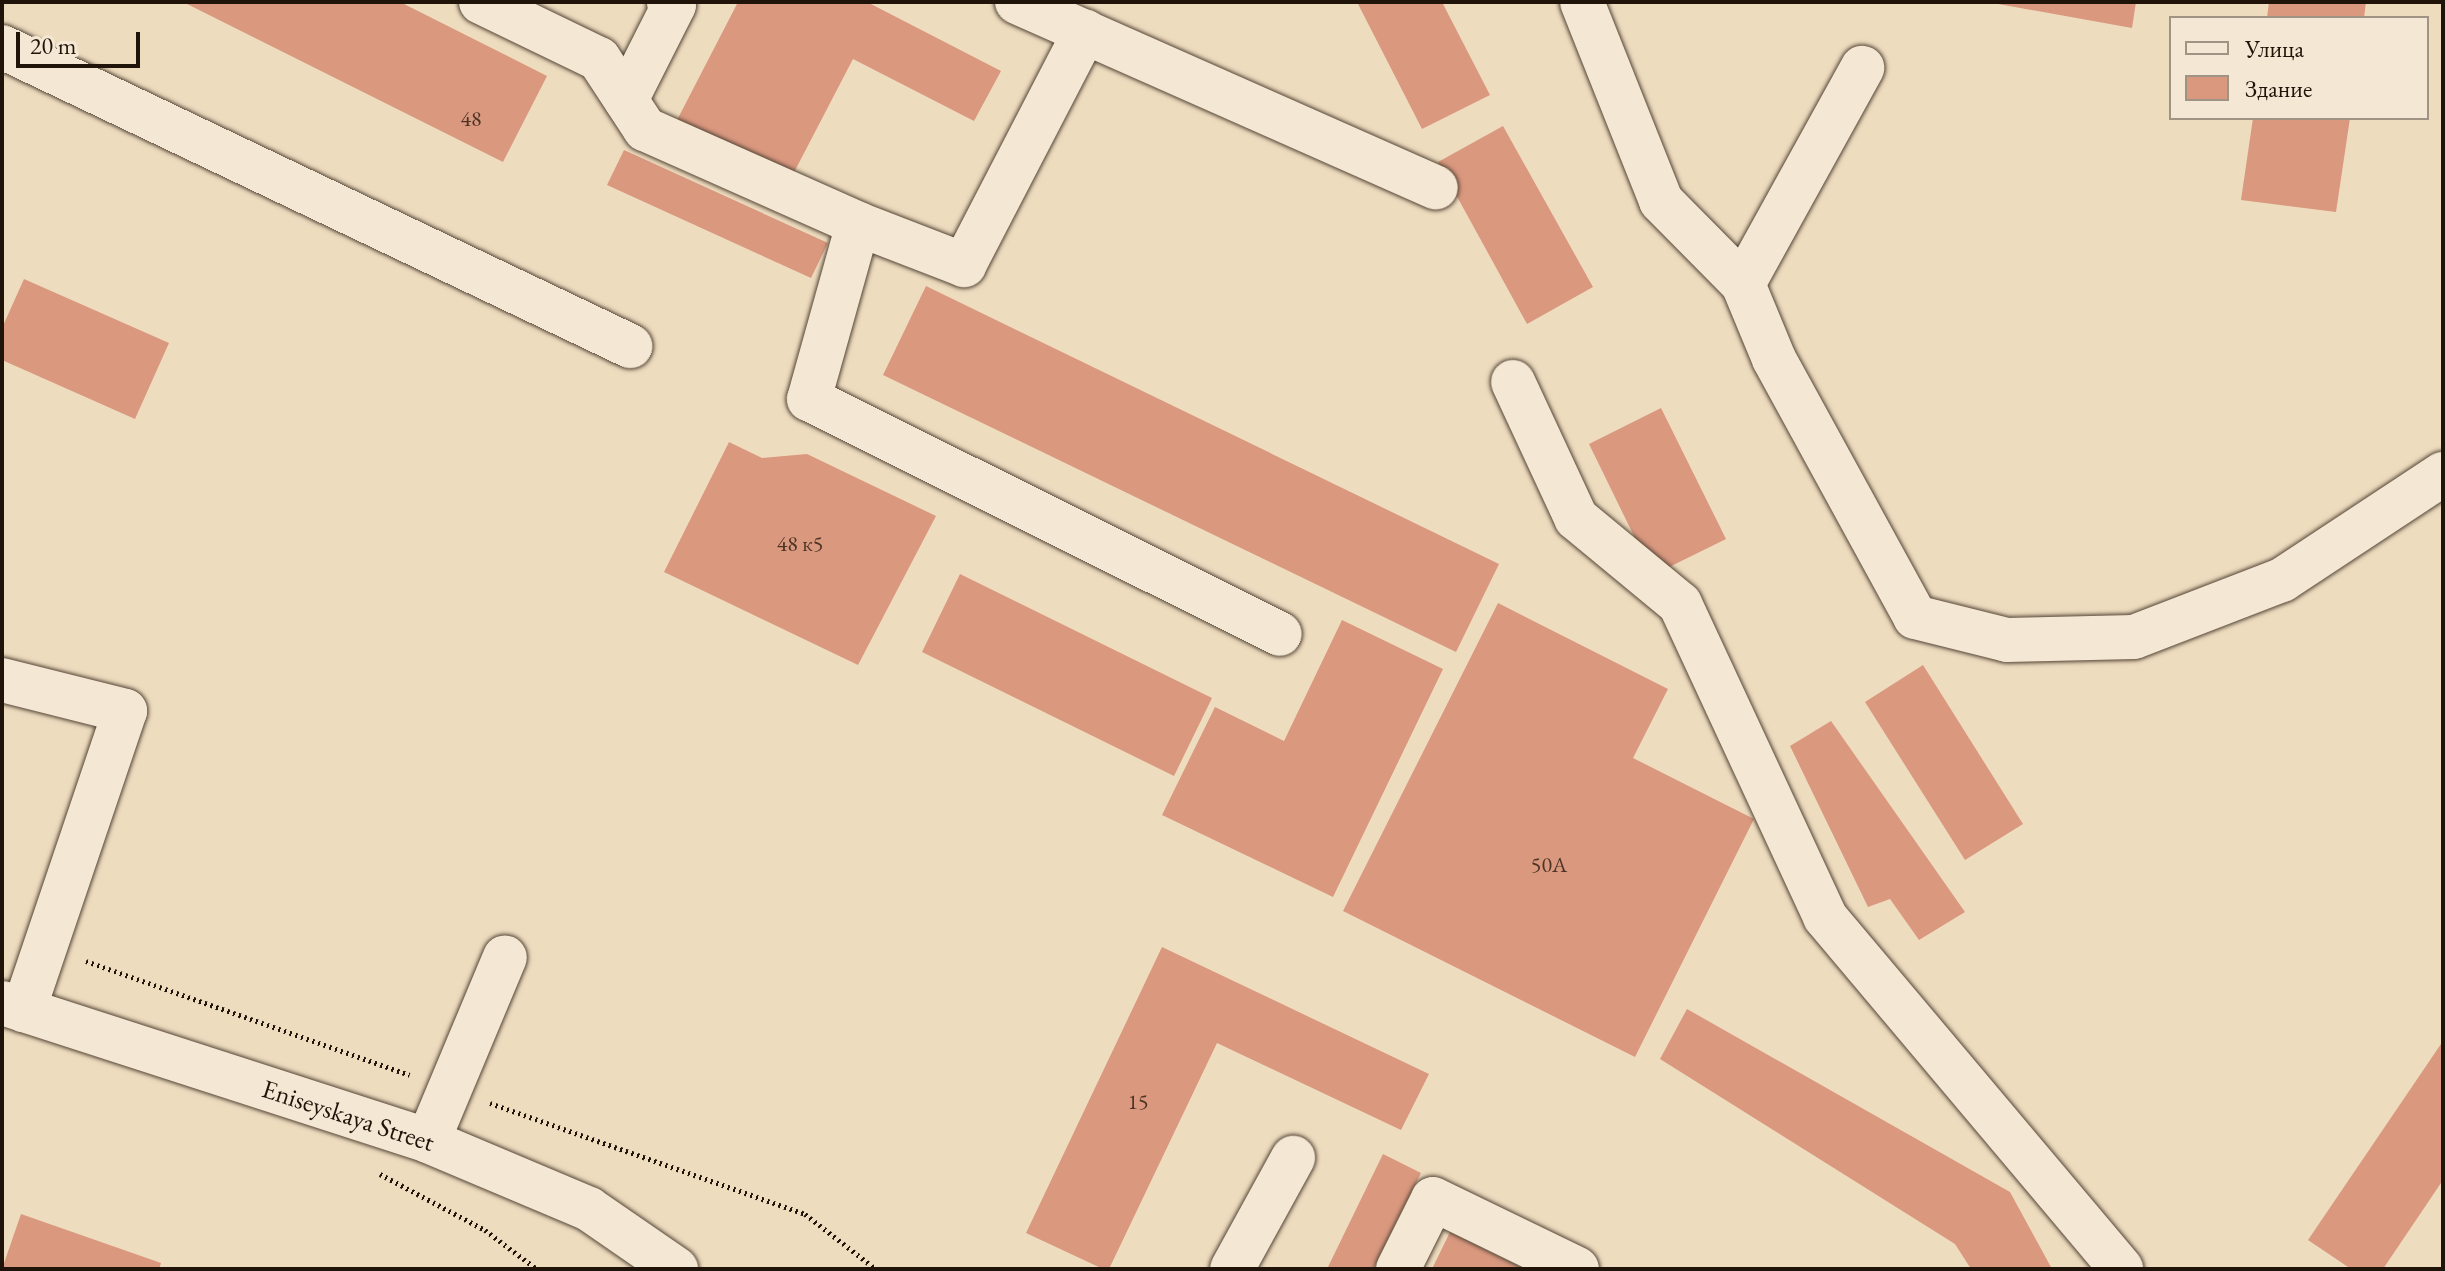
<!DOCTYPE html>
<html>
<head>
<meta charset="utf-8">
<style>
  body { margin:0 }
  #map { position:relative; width:2445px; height:1271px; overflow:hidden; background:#eedcbf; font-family:"EB Garamond",serif }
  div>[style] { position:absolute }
  .building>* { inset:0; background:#da987f }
  .path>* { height:5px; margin-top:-2.5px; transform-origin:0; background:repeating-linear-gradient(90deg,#201309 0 2px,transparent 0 6px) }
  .roads { filter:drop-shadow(0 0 2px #544536) drop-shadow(0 0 2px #544536) }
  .minor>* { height:44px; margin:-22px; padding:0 22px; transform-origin:22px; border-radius:22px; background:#f4e8d5 }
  span { translate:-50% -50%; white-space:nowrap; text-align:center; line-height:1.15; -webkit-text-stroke:8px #f4e8d5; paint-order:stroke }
  .number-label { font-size:22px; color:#4e3426 }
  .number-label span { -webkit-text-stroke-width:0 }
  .street-label { font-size:26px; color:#201309 }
  .frame { position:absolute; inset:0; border:4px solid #201309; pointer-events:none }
  .legend { position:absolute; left:2169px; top:16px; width:260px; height:104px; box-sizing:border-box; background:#f4e8d5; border:2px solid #9f9383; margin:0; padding:10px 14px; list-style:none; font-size:24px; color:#201309 }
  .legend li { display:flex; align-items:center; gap:16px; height:40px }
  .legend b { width:40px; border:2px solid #9f9383 }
  .scale { position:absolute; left:16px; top:32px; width:124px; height:36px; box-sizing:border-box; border:4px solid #201309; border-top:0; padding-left:10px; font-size:24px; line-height:28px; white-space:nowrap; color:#201309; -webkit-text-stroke:6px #f4e8d5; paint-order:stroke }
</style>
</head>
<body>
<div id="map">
  <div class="building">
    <div style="clip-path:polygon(183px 2px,400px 2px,547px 76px,503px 162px)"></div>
    <div style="clip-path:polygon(738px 2px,867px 2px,1001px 71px,974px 121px,853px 59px,789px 182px,675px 124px)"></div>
    <div style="clip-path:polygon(1357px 2px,1442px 2px,1490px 95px,1422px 129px)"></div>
    <div style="clip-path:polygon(1987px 2px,2136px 2px,2132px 28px)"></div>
    <div style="clip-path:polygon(2269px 2px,2366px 2px,2364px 18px,2267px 18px)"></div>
    <div style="clip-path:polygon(2253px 118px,2350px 118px,2336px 212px,2241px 200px)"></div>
    <div style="clip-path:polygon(1503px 126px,1593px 287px,1527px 324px,1438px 162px)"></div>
    <div style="clip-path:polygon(624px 150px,828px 243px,811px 278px,607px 185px)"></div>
    <div style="clip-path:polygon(24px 279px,169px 343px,135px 419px,2px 360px,2px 328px)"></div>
    <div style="clip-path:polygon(926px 286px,1499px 564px,1456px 652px,883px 375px)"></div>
    <div style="clip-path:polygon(1661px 408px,1726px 539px,1653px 575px,1589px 444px)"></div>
    <div style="clip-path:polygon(729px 442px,762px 458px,807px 454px,936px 516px,858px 665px,664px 572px)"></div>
    <div style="clip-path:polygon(960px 574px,1212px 698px,1174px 776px,922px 652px)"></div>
    <div style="clip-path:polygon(1498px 603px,1668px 689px,1633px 758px,1754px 819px,1635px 1057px,1343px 911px)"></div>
    <div style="clip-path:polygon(1342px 620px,1443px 669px,1333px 897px,1162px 815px,1215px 707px,1284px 741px)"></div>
    <div style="clip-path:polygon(1923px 665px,2023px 824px,1965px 860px,1865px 702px)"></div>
    <div style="clip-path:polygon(1831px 721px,1965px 912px,1919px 940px,1890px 899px,1868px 907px,1790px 746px)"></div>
    <div style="clip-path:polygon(1162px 947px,1429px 1074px,1401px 1130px,1217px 1043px,1109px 1269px,1103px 1269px,1026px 1233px)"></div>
    <div style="clip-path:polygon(1687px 1009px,2010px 1192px,2052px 1269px,1971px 1269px,1955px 1244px,1660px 1059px)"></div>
    <div style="clip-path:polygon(2443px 1041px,2443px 1180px,2383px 1269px,2351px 1269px,2308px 1240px)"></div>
    <div style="clip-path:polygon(1383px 1154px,1421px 1173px,1373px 1269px,1327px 1269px)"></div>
    <div style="clip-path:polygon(21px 1214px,161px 1263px,159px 1269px,2px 1269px)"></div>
    <div style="clip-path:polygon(1450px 1232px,1521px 1267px,1520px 1269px,1432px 1269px)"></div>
  </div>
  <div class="path">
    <div style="left:86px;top:961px;width:343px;rotate:19.4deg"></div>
    <div style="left:490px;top:1103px;width:334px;rotate:19.4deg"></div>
    <div style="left:805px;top:1214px;width:90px;rotate:37.8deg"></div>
    <div style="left:380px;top:1174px;width:119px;rotate:28.1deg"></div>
    <div style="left:485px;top:1230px;width:65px;rotate:36.9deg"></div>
  </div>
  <div class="roads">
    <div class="minor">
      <div style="left:481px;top:2px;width:131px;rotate:25.8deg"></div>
      <div style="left:599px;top:59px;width:84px;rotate:56.7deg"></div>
      <div style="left:645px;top:129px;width:233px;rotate:24deg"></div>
      <div style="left:858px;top:224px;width:182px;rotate:105.6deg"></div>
      <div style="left:809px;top:399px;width:526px;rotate:26.52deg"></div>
      <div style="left:1017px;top:2px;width:458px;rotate:23.9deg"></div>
      <div style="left:1582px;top:2px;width:214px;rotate:68.3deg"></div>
      <div style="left:1661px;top:201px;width:117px;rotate:45.3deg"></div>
      <div style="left:1743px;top:284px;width:81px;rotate:67.5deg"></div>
      <div style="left:1774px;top:359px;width:294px;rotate:61.3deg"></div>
      <div style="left:1915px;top:617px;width:95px;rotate:14deg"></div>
      <div style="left:2007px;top:640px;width:127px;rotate:-1.4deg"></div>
      <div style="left:2134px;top:637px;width:159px;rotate:-21.1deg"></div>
      <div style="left:2282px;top:580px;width:193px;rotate:-33.4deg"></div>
      <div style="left:2px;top:47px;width:696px;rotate:25.46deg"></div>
      <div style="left:626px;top:100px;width:106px;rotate:-63.2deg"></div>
      <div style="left:674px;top:5px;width:6px;rotate:-149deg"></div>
      <div style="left:858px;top:224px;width:114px;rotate:21.1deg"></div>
      <div style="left:964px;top:265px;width:263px;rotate:-62.6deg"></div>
      <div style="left:1743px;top:284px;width:247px;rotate:-61.1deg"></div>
      <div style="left:1513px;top:382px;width:150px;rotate:65.1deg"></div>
      <div style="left:1576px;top:518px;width:135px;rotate:39.6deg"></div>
      <div style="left:1680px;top:604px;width:345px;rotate:65.1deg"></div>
      <div style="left:1825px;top:917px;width:460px;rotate:49.9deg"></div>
      <div style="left:2px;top:680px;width:127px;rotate:14.1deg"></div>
      <div style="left:125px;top:711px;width:316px;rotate:108.7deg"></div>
      <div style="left:2px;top:1003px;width:448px;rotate:17.9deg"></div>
      <div style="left:428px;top:1141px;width:175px;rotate:22.9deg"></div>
      <div style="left:589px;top:1209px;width:106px;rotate:34.6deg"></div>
      <div style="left:428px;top:1141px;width:199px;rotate:-67.3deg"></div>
      <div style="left:1232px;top:1269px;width:127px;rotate:-61.2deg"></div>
      <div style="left:1398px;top:1269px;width:78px;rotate:-63.4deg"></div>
      <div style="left:1433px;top:1199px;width:160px;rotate:25.9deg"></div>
    </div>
  </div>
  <div class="number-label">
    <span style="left:471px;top:119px">48</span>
    <span style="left:800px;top:544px">48 к5</span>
    <span style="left:1549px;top:865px">50А</span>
    <span style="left:1138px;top:1102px">15</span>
  </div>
  <div class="street-label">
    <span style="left:348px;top:1116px;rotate:18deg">Eniseyskaya Street</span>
  </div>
  <div class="frame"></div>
  <ul class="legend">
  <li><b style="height:10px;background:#f4e8d5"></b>Улица</li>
  <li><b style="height:22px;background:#da987f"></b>Здание</li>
  </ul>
  <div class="scale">20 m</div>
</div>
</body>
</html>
